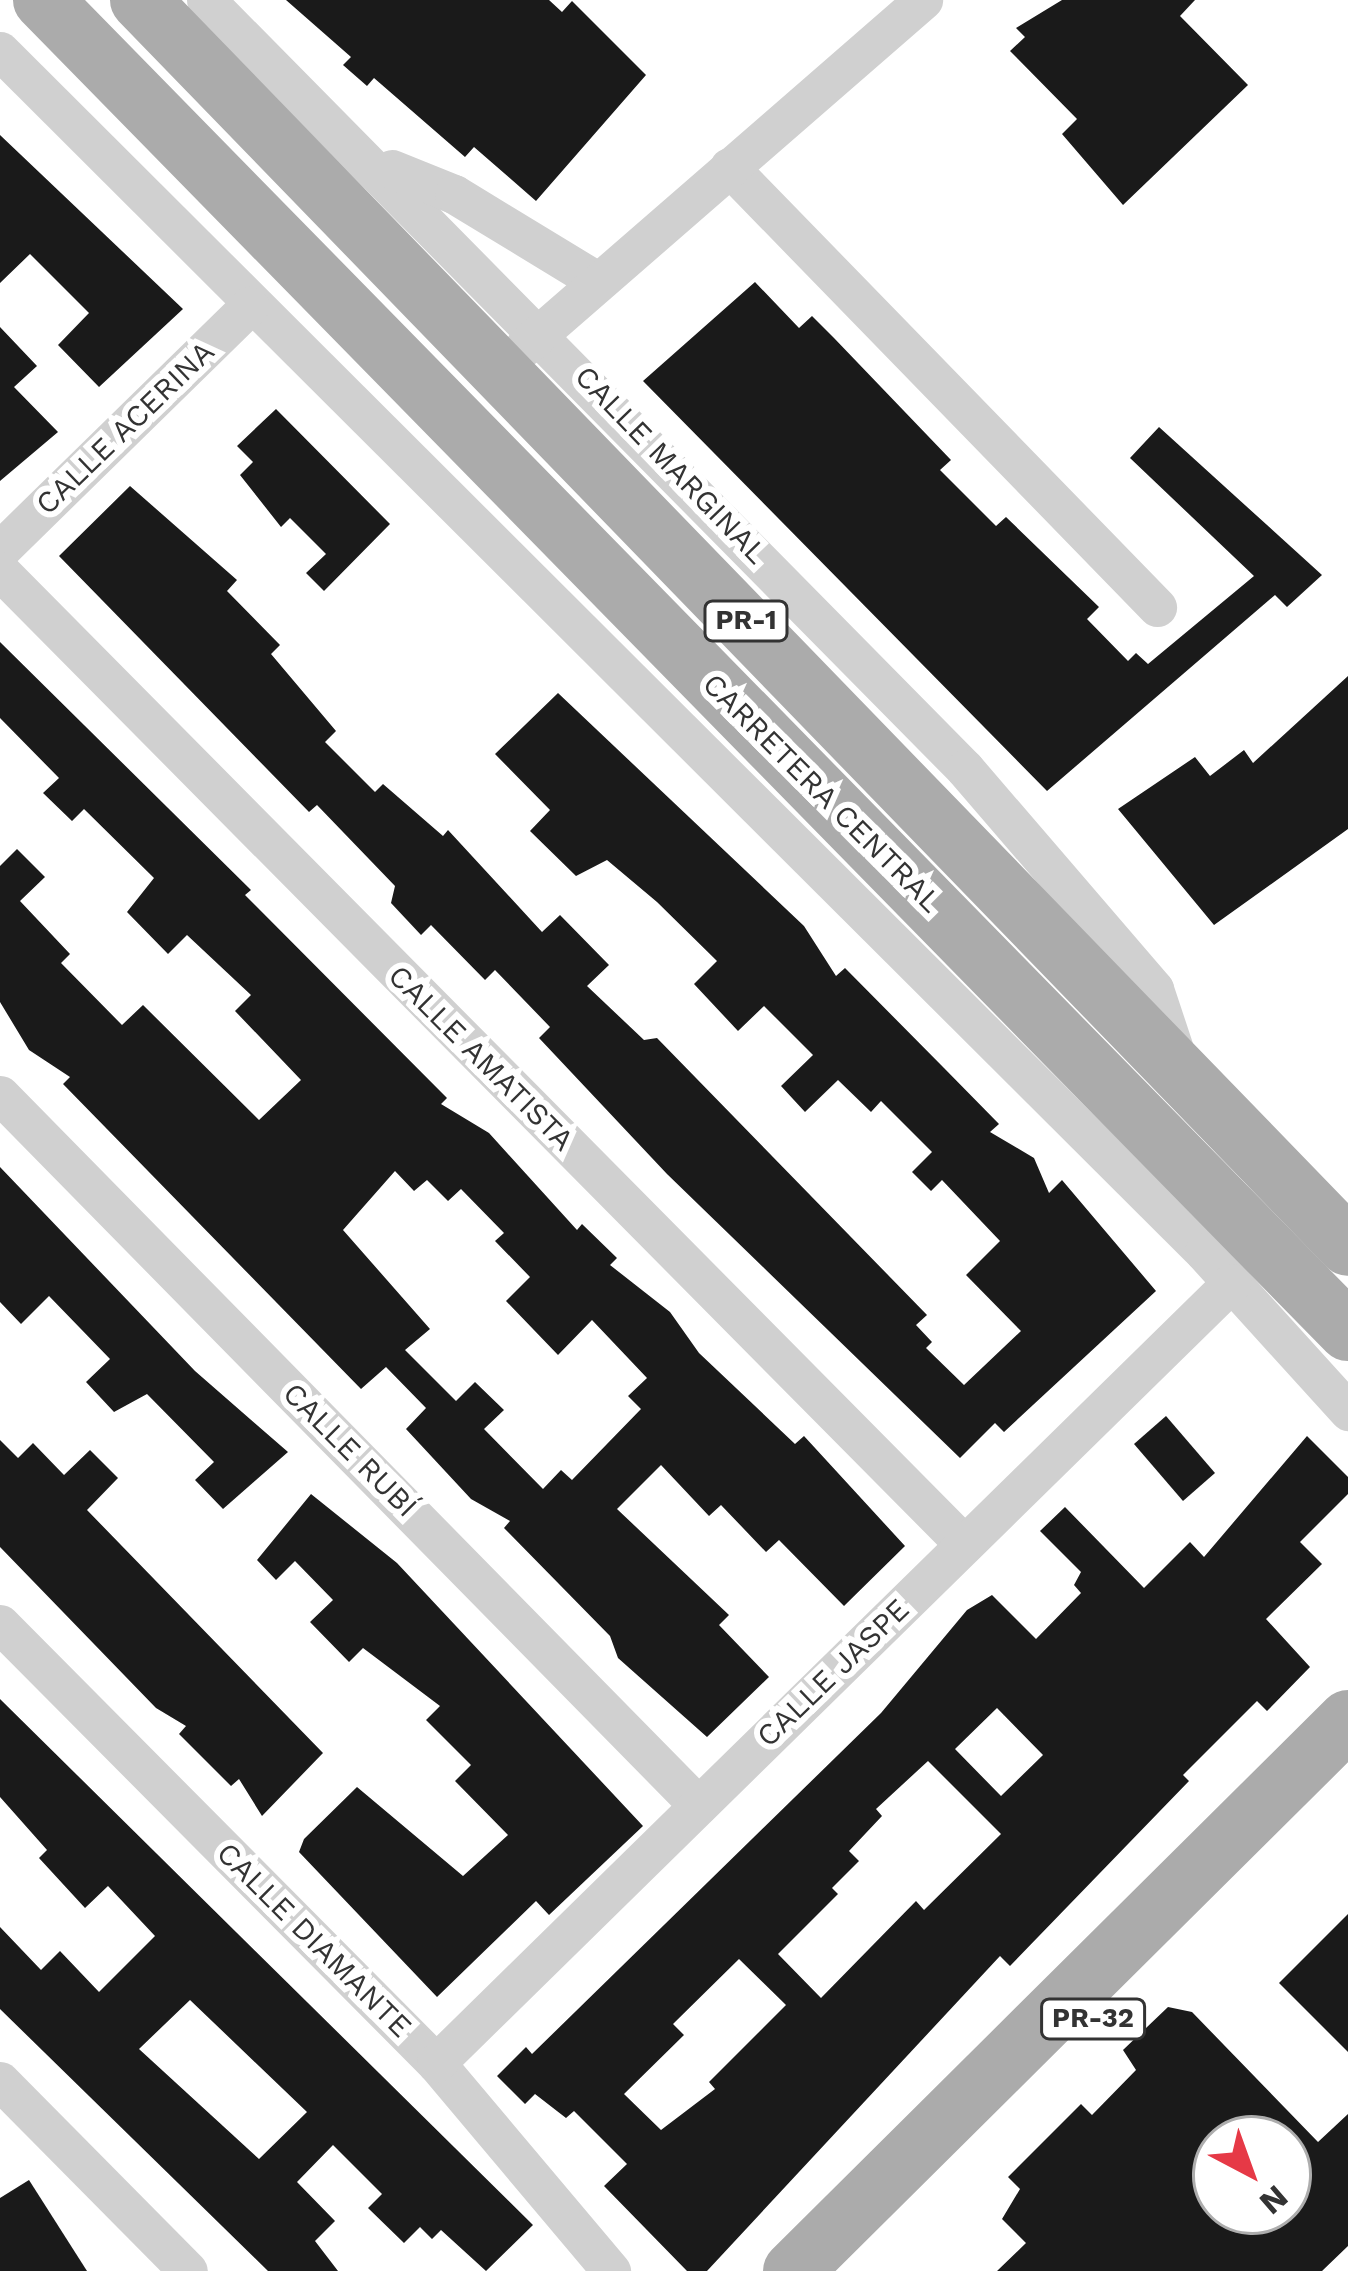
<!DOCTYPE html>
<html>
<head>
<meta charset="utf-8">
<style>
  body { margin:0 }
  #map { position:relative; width:1348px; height:2271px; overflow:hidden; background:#fff; font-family:"Work Sans",sans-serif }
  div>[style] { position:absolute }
  .building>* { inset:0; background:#1a1a1a }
  .minor>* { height:39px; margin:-19.5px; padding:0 19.5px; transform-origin:19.5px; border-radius:19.5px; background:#d0d0d0 }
  .primary>* { height:60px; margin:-30px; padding:0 30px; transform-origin:30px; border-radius:30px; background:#ababab }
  span { translate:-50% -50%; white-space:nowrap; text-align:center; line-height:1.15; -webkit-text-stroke:12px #fff; paint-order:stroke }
  .shield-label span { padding:3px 9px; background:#fff; border:3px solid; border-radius:9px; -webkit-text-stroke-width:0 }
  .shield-label { font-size:27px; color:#333; font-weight:700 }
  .street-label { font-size:30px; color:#333 }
  .north { position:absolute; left:1192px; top:2115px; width:120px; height:120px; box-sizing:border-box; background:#fff; border:3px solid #adadad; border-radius:50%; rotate:139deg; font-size:33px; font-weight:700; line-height:48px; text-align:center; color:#333 }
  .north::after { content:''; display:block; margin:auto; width:42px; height:54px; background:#e63946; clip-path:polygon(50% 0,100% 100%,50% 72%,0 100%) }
</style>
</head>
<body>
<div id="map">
  <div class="building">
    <div style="clip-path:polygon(286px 0,549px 0,562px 12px,572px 1px,646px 75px,536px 201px,474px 147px,465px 157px,374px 78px,367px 86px,343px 65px,351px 57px)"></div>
    <div style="clip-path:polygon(1062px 0,1195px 0,1180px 16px,1248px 85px,1123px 205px,1062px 134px,1077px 119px,1010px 51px,1025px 37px,1016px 28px)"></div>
    <div style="clip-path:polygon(0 135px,183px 309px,99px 387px,58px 345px,89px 313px,30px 254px,0 283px)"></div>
    <div style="clip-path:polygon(755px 282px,799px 328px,812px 316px,834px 338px,951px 460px,940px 470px,996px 526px,1006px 517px,1099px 607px,1087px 619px,1128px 661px,1136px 653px,1148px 664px,1254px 576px,1130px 458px,1159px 427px,1322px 575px,1287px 607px,1275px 595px,1047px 791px,643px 381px)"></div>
    <div style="clip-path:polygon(0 327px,37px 366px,14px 387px,58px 432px,0 481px)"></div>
    <div style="clip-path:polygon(276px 409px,390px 524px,324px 591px,306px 573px,326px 554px,290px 518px,281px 527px,240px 475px,253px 462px,237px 446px)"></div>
    <div style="clip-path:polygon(130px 486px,237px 580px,227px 591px,280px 645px,271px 654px,336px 731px,325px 742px,375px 792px,383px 784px,443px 836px,448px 830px,542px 932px,560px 915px,609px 965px,587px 986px,644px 1040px,657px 1038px,927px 1315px,916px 1325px,932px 1342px,926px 1348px,964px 1385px,1021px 1331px,966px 1275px,1000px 1241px,942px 1180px,931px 1191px,912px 1172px,932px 1152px,881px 1101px,871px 1112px,838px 1080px,805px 1112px,781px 1086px,813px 1055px,764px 1006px,738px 1031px,694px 984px,717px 961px,657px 902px,607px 860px,576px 876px,530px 831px,550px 810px,495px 754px,558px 693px,804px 926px,836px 976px,845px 968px,944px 1068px,999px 1124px,990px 1132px,1034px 1158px,1049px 1193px,1062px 1180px,1156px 1291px,1004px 1432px,995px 1423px,960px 1458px,667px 1174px,539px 1038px,550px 1027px,495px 970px,485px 980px,431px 925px,421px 935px,391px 903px,395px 886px,317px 805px,309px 812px,59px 556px)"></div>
    <div style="clip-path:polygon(evenodd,0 642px,251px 890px,245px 895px,447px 1098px,441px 1104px,489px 1133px,577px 1230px,582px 1224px,617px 1258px,610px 1265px,670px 1312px,699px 1353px,795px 1444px,804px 1436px,905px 1546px,844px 1606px,779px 1540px,766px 1552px,721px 1505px,709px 1516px,661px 1465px,617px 1509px,729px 1615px,719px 1625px,769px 1677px,707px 1737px,618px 1658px,610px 1636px,504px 1528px,510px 1521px,471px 1499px,406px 1429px,426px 1408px,386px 1367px,361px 1389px,63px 1084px,70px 1077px,29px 1050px,0 1002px,0 866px,17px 849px,45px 877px,20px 901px,70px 954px,61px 963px,122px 1025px,143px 1005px,259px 1120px,301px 1080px,235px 1011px,251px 995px,187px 935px,168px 954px,127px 912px,154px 878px,84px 809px,72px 821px,43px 793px,59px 778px,0 718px,0 642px,395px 1171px,414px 1191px,427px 1180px,448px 1201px,461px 1189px,504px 1233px,495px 1241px,530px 1277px,506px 1301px,558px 1355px,592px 1320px,647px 1378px,628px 1396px,641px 1409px,572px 1480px,561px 1470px,543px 1489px,484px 1429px,504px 1410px,475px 1382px,456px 1401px,405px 1350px,430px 1329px,343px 1230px,395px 1171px)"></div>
    <div style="clip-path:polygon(1348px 676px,1348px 829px,1214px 925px,1118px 809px,1195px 757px,1210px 776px,1244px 750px,1253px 763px)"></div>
    <div style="clip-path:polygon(0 1167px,195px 1371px,288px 1452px,223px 1509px,195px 1480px,214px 1462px,147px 1394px,114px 1412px,86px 1382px,110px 1359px,49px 1296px,21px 1324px,0 1302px)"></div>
    <div style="clip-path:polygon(1166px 1416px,1215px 1473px,1183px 1501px,1134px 1444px)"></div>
    <div style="clip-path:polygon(evenodd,1307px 1436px,1348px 1477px,1348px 1494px,1300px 1542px,1322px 1564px,1266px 1619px,1310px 1667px,1267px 1711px,1257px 1701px,1183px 1775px,1189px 1781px,1010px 1966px,1000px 1956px,707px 2271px,687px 2271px,604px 2186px,627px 2164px,574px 2111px,566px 2118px,535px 2094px,525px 2104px,497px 2076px,526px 2047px,532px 2054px,881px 1713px,967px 1610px,992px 1595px,1036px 1639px,1081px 1593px,1074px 1585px,1081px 1572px,1040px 1531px,1065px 1507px,1144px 1588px,1190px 1542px,1204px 1557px,1307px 1436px,997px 1708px,1043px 1755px,1001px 1796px,955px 1749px,997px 1708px,1307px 1436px,928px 1761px,1001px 1834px,924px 1910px,916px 1901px,821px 1998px,778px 1954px,838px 1894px,832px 1888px,859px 1861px,849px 1851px,882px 1816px,876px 1809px,928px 1761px,1307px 1436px,739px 1959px,786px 2005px,709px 2082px,715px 2089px,661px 2130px,624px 2094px,684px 2035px,673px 2024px,739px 1959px)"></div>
    <div style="clip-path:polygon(0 1440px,18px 1458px,33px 1443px,64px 1475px,90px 1450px,118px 1478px,87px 1510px,323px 1753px,262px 1816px,239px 1779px,231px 1786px,179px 1734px,186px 1726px,156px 1708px,0 1547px)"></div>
    <div style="clip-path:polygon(311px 1494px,397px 1563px,643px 1826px,549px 1915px,536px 1901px,437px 1997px,299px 1852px,304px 1839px,357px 1787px,463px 1876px,508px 1835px,455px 1781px,471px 1765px,426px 1720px,440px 1706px,363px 1648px,349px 1662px,310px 1622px,333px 1600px,295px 1561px,276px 1580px,257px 1560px)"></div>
    <div style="clip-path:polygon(evenodd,0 1699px,533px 2225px,486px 2271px,441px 2230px,432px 2239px,420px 2227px,404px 2243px,368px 2208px,382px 2194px,333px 2145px,297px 2182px,335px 2221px,315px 2241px,338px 2271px,268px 2271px,0 2009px,0 1927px,41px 1970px,60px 1951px,99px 1992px,155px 1936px,108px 1886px,85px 1908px,39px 1858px,47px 1850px,0 1797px,0 1699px,190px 2000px,307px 2112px,259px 2159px,139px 2049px,190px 2000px)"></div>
    <div style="clip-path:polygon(1348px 1914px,1348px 2052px,1279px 1983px)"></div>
    <div style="clip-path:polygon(evenodd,1168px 2007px,1192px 2012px,1318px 2142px,1348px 2114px,1348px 2246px,1322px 2271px,997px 2271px,1026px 2243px,1002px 2219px,1020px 2189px,1008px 2177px,1081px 2104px,1092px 2115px,1136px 2070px,1123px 2050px,1168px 2007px,1216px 2139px,1288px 2139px,1288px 2211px,1216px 2211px,1216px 2139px)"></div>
    <div style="clip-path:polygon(29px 2180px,87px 2271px,0 2271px,0 2198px)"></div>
  </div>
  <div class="minor">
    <div style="left:206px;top:0;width:1080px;rotate:45.37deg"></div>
    <div style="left:965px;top:769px;width:290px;rotate:49.3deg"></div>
    <div style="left:1154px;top:989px;width:76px;rotate:71.6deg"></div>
    <div style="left:0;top:51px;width:1701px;rotate:44.93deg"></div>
    <div style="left:1204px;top:1252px;width:215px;rotate:47.8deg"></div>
    <div style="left:729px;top:167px;width:614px;rotate:45.79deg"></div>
    <div style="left:392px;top:169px;width:67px;rotate:22deg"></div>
    <div style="left:454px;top:194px;width:167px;rotate:31.3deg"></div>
    <div style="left:524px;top:347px;width:529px;rotate:-41.01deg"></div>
    <div style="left:0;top:550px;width:349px;rotate:-44.4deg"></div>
    <div style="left:0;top:571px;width:1370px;rotate:45.27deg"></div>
    <div style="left:0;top:1095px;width:996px;rotate:45.49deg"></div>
    <div style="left:0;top:1624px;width:619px;rotate:45.2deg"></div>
    <div style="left:436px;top:2063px;width:272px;rotate:49.9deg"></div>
    <div style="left:436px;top:2063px;width:1114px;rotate:-44.45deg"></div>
    <div style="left:0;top:2081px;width:267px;rotate:45.3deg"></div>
  </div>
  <div class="primary">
    <div style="left:43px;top:0;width:1864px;rotate:45.57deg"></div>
    <div style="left:140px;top:0;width:1735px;rotate:45.89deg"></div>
    <div style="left:793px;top:2271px;width:782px;rotate:-44.79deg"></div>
  </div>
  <div class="shield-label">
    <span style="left:746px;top:621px">PR-1</span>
    <span style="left:1093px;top:2019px">PR-32</span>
  </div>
  <div class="street-label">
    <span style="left:125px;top:428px;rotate:-44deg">CALLE ACERINA</span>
    <span style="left:671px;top:465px;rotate:46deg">CALLE MARGINAL</span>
    <span style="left:822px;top:793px;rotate:45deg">CARRETERA CENTRAL</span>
    <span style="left:481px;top:1058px;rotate:45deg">CALLE AMATISTA</span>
    <span style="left:350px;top:1450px;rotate:45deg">CALLE RUBÍ</span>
    <span style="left:833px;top:1673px;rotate:-44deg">CALLE JASPE</span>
    <span style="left:314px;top:1940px;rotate:45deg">CALLE DIAMANTE</span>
  </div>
  <div class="north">N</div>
</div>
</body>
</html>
